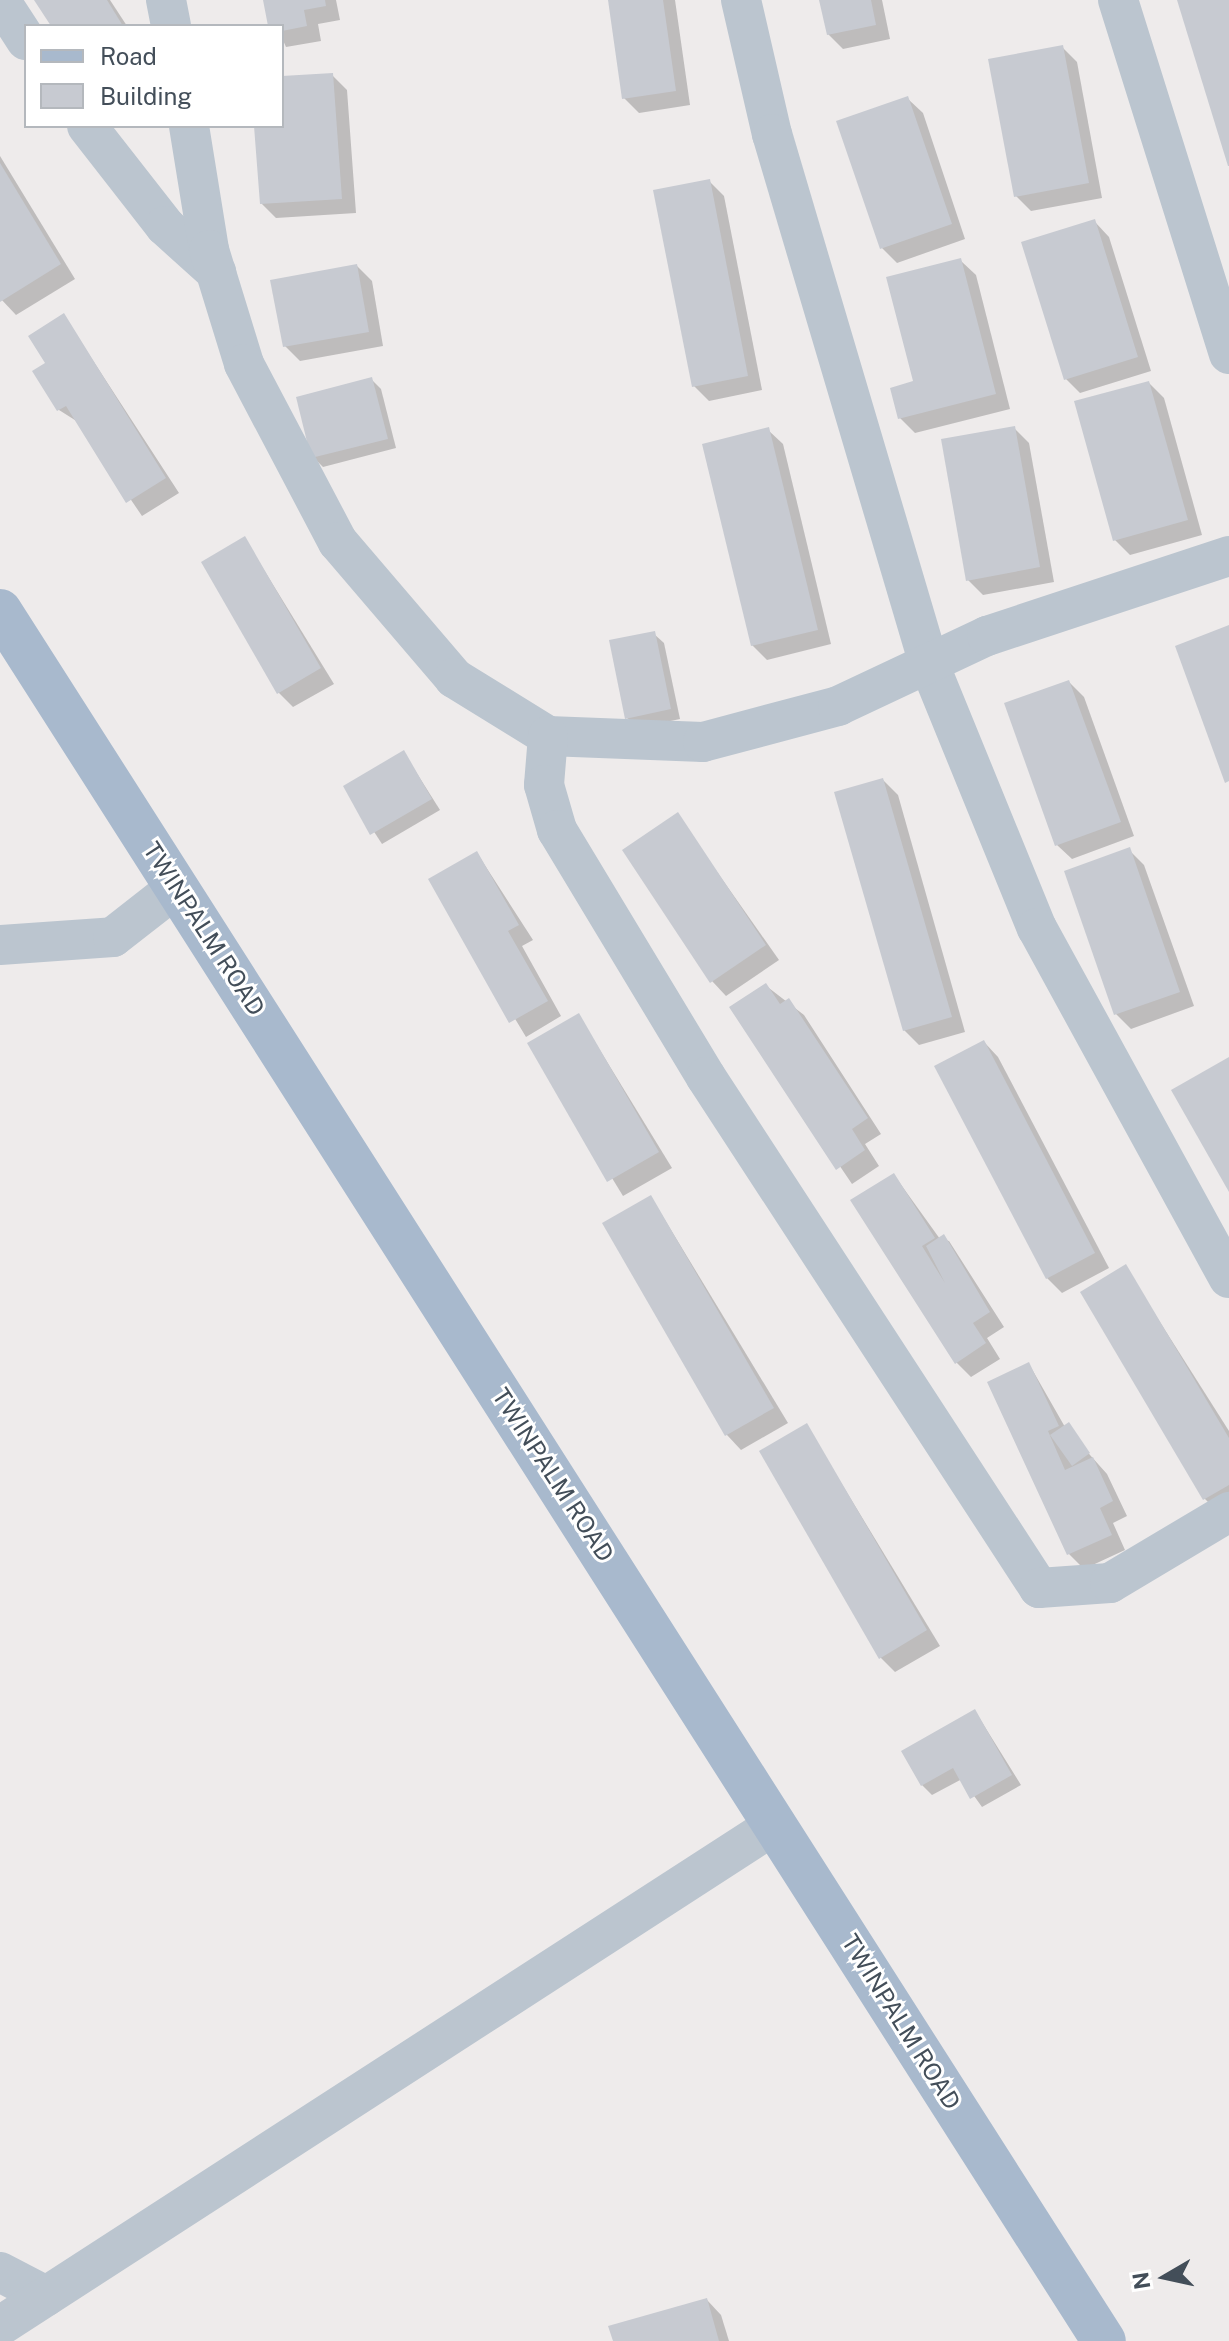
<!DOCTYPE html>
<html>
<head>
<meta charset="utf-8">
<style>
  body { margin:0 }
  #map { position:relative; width:1229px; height:2341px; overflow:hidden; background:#eeebeb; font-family:"Public Sans",sans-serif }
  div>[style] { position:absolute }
  .shadow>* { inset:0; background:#0003 }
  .building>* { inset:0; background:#c7cad1 }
  .minor>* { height:40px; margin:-20px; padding:0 20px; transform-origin:20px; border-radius:20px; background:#bbc5cf }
  .major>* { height:44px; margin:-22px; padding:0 22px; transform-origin:22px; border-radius:22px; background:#a8b9cd }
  span { translate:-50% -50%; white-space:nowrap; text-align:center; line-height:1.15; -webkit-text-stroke:6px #fff; paint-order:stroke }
  .street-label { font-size:24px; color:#434e59 }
  .legend { position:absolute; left:24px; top:24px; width:260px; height:104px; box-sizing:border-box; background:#fff; border:2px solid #b4b8bd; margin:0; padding:10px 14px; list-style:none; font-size:24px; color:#434e59 }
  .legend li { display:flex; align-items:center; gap:16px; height:40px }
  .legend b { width:40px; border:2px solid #b4b8bd }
  .north { position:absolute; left:1125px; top:2237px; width:80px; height:80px; -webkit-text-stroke:6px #fff; paint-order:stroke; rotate:261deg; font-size:22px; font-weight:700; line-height:32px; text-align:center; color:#434e59 }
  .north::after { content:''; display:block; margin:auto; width:28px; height:36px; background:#434e59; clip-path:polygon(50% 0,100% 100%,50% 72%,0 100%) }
</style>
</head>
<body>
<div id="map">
  <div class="shadow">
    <div style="clip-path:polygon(36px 0,110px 0,127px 26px,53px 26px)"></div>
    <div style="clip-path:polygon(265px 0,336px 0,340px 20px,318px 24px,321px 41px,286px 47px)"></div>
    <div style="clip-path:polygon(610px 0,675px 0,690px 105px,639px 113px,624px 98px)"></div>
    <div style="clip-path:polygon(821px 0,882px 0,890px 39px,843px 49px,828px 34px)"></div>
    <div style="clip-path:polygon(1062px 47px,1077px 62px,1102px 198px,1031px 211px,1016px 196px)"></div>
    <div style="clip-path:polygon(332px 75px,347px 90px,356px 213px,276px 218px,261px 203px,256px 126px,282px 126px,282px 78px)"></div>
    <div style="clip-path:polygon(908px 99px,923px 113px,965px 239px,897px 263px,882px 248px)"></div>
    <div style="clip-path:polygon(0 156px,75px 279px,16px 315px,0 298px)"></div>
    <div style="clip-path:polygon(709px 181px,724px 196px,762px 390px,709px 401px,694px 386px)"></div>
    <div style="clip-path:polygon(1095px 222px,1109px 237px,1151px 371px,1080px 393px,1065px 378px)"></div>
    <div style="clip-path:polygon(961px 261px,976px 275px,1010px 409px,915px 433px,900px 418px)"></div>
    <div style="clip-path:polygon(357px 266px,372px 281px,383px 346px,300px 361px,285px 346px)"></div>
    <div style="clip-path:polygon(64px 316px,179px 493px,142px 516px,78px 422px,59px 410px,48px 363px)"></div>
    <div style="clip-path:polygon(371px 379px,381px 389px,396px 448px,323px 467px,313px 457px)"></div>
    <div style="clip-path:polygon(1149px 383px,1164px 398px,1202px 535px,1130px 555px,1115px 540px)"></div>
    <div style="clip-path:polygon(1014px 428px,1029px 443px,1054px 582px,983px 595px,968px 580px)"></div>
    <div style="clip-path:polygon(768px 430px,783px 444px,831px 644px,767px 660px,752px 645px)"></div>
    <div style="clip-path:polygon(245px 539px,334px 684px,293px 707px,278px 692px)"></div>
    <div style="clip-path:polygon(654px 634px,664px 643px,680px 719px,637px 728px,627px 718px)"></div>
    <div style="clip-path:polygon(1069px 682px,1084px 697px,1134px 836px,1072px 859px,1057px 845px)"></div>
    <div style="clip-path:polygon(404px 753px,440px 810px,382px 844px,345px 787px)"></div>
    <div style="clip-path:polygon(883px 780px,898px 795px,965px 1032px,919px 1045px,904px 1030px)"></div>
    <div style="clip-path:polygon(677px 815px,779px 960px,726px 996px,712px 981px)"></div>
    <div style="clip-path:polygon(1129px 850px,1144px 865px,1194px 1006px,1131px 1029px,1116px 1014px)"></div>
    <div style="clip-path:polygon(477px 853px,533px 940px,522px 946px,561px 1016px,526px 1037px,431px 879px)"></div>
    <div style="clip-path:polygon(765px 985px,804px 1015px,881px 1134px,865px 1144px,879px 1166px,852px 1184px,732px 1007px)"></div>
    <div style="clip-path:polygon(579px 1016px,672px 1168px,623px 1196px,530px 1044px)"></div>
    <div style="clip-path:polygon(984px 1042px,998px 1057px,1109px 1268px,1062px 1293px,1047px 1278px)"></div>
    <div style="clip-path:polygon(894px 1175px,940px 1239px,949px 1241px,1004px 1327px,987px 1338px,1000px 1359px,971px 1377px,956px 1362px)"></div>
    <div style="clip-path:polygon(651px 1197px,788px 1423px,741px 1450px,727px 1435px)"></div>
    <div style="clip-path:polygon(1125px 1267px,1229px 1431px,1229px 1508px,1220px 1514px,1205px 1499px)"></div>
    <div style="clip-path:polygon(1029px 1364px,1065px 1427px,1107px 1474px,1127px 1516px,1113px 1523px,1125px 1550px,1084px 1569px,1069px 1554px,989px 1383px)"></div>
    <div style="clip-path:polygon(806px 1425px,940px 1646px,895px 1672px,880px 1657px)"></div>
    <div style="clip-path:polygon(975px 1711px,1021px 1785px,982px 1807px,962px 1779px,932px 1795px,922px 1785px)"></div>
    <div style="clip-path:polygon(707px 2300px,721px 2315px,729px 2341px,615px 2341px)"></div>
  </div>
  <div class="building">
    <div style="clip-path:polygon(34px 0,107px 0,123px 26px,51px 26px)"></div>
    <div style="clip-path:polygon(263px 0,325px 0,326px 6px,304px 10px,307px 26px,282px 31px,268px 26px)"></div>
    <div style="clip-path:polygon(608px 0,663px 0,676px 91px,622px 99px)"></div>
    <div style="clip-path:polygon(819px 0,871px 0,876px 25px,827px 35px)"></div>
    <div style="clip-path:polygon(1177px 0,1229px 0,1229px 166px,1228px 166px)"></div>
    <div style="clip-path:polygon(1063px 45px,1089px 183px,1014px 197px,988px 59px)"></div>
    <div style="clip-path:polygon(333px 73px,342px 199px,260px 204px,254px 126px,282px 126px,282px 76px)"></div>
    <div style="clip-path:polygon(908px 96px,952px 224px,880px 249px,836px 121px)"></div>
    <div style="clip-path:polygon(0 163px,61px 264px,0 302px)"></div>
    <div style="clip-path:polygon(710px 179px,748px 376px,692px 387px,653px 190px)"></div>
    <div style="clip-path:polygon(1095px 219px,1138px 357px,1064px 380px,1021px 242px)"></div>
    <div style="clip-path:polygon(961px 258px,996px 394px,898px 419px,890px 388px,913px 381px,886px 277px)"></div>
    <div style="clip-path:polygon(357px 264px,369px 332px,283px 347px,270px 280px)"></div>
    <div style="clip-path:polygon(64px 313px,166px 478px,126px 503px,66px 406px,57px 411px,32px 371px,45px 363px,28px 336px)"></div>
    <div style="clip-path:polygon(372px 377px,388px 439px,311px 458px,296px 397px)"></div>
    <div style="clip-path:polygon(1149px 381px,1188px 520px,1113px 541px,1074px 401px)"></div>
    <div style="clip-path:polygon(1015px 426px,1040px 567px,966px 581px,941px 439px)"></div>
    <div style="clip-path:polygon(769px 427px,818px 630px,751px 646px,702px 444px)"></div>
    <div style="clip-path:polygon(245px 536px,321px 668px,277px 694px,201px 562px)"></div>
    <div style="clip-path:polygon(1229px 625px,1229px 781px,1225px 783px,1175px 646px)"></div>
    <div style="clip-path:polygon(655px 631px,671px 709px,625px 719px,609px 640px)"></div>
    <div style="clip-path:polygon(1069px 680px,1121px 822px,1055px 846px,1004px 703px)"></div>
    <div style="clip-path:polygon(404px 750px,432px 799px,370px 835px,343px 786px)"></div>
    <div style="clip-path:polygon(883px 778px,952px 1017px,903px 1031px,834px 792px)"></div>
    <div style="clip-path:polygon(678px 812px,766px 945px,710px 983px,622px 850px)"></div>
    <div style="clip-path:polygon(1130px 847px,1180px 992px,1114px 1015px,1064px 871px)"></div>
    <div style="clip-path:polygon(477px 851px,519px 925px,508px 931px,548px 1001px,509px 1023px,428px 879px)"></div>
    <div style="clip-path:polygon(766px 983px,780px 1004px,789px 998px,868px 1118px,852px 1129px,865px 1150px,836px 1170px,729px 1007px)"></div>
    <div style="clip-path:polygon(579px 1013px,659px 1152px,607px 1182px,527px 1043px)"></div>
    <div style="clip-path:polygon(984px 1040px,1095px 1253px,1046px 1279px,934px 1066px)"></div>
    <div style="clip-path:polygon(1229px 1057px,1229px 1192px,1171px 1090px)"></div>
    <div style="clip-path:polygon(894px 1173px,935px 1238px,922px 1246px,945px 1283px,926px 1246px,944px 1234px,990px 1312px,973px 1323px,986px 1343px,955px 1364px,850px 1200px)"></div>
    <div style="clip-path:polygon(651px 1195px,774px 1408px,725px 1436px,602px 1223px)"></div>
    <div style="clip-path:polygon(1126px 1264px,1229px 1438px,1229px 1485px,1203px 1500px,1080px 1292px)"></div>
    <div style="clip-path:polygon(1029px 1362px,1059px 1426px,1048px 1431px,1065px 1470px,1093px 1457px,1113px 1501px,1100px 1508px,1112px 1535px,1067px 1555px,987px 1382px)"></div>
    <div style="clip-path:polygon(1069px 1422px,1090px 1453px,1072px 1466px,1050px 1435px)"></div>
    <div style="clip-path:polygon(807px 1423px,927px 1630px,879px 1659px,759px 1451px)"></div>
    <div style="clip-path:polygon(975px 1709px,1012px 1775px,970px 1799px,953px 1768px,921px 1786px,901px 1751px)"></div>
    <div style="clip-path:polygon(707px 2298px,719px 2341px,613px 2341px,608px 2326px)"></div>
  </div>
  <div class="minor">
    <div style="left:0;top:0;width:48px;rotate:57deg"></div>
    <div style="left:166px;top:0;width:26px;rotate:79deg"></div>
    <div style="left:741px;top:0;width:138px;rotate:77deg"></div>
    <div style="left:772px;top:134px;width:553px;rotate:73.5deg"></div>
    <div style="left:929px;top:664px;width:285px;rotate:67.8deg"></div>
    <div style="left:1037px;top:928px;width:399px;rotate:61.3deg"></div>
    <div style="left:1118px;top:0;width:371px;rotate:72.6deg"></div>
    <div style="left:87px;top:126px;width:127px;rotate:52deg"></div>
    <div style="left:165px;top:226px;width:69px;rotate:42deg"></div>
    <div style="left:189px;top:126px;width:126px;rotate:80.8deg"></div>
    <div style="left:209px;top:250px;width:119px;rotate:72.9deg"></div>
    <div style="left:244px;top:364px;width:201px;rotate:62.2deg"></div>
    <div style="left:338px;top:542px;width:179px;rotate:49.5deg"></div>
    <div style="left:454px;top:678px;width:110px;rotate:31.7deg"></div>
    <div style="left:548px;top:736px;width:155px;rotate:2.2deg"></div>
    <div style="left:703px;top:742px;width:140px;rotate:-14.9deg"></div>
    <div style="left:838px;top:706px;width:165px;rotate:-25.2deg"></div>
    <div style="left:987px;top:636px;width:255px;rotate:-18.3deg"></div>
    <div style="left:548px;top:736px;width:49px;rotate:94.7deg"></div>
    <div style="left:544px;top:785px;width:47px;rotate:73.9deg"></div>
    <div style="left:557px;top:830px;width:288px;rotate:58.9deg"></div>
    <div style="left:706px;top:1077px;width:610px;rotate:56.91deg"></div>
    <div style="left:1039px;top:1588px;width:71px;rotate:-4deg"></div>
    <div style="left:1110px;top:1583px;width:139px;rotate:-30.8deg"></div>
    <div style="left:0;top:945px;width:113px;rotate:-4deg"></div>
    <div style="left:113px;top:937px;width:81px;rotate:-38deg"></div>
    <div style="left:0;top:2272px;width:52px;rotate:27.6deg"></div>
    <div style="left:0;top:2326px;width:924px;rotate:-32.9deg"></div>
  </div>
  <div class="major">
    <div style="left:0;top:611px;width:2052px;rotate:57.46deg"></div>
  </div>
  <div class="street-label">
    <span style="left:204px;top:929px;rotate:57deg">TWINPALM ROAD</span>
    <span style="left:553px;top:1475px;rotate:57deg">TWINPALM ROAD</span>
    <span style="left:901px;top:2022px;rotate:58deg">TWINPALM ROAD</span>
  </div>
  <ul class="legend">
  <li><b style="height:10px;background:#a8b9cd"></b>Road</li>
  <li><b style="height:22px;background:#c7cad1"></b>Building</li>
  </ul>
  <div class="north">N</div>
</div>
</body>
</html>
